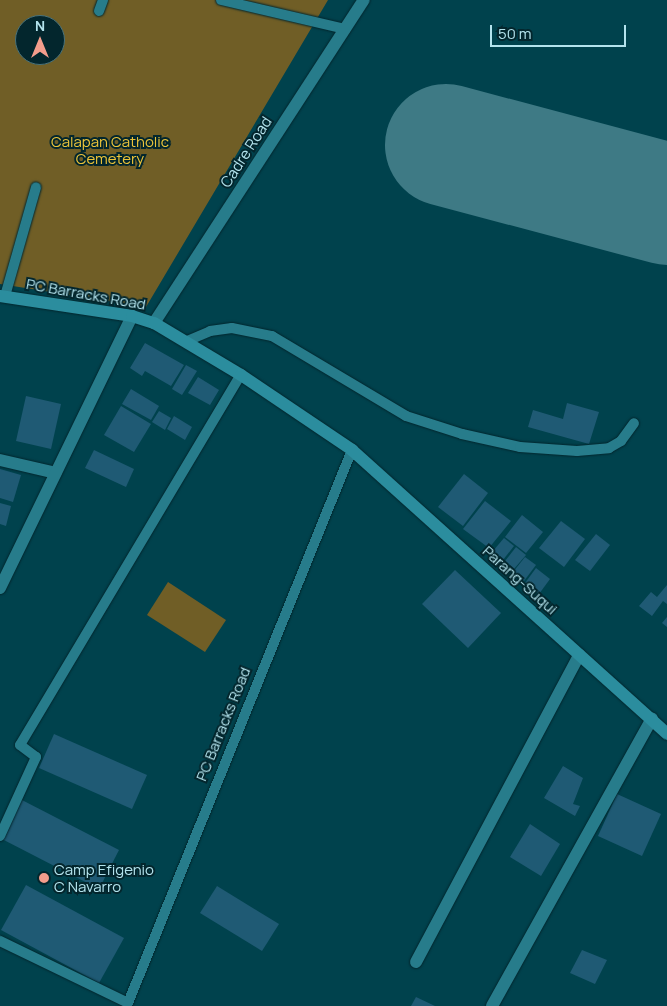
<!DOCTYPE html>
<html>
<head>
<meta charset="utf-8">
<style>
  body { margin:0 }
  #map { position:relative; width:667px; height:1006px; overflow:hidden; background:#00424d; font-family:Manrope,sans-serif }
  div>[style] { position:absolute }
  .green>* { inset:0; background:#705e26 }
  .runway>* { height:122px; margin:-61px; padding:0 61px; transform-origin:61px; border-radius:61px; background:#3e7a85 }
  .building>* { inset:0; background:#1f5a74 }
  .roads { filter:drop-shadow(0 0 1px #03262d) drop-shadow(0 0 1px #03262d) }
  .service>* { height:10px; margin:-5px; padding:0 5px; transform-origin:5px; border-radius:5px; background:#277c8b }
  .minor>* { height:12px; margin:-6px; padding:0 6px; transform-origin:6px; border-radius:6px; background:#277c8b }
  .secondary>* { height:12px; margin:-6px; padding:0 6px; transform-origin:6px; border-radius:6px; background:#2b8d9e }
  .dots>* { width:14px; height:14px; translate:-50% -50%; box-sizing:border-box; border:2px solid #03262d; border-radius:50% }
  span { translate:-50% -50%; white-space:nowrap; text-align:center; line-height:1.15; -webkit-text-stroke:4px #03262d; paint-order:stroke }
  .park-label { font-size:15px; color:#ecc43a }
  .street-label { font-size:15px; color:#b3e3ed }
  .poi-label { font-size:15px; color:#b3e3ed }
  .left { translate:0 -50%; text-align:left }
  .north { position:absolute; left:15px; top:15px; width:50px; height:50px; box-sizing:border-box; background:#03262d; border:1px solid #49727a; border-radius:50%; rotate:0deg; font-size:14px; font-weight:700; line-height:20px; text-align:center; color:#b3e3ed }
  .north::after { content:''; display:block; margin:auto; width:18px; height:22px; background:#f49d8c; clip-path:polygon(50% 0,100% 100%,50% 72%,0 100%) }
  .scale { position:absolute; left:490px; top:25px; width:136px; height:22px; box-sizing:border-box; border:2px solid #b3e3ed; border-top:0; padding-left:6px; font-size:15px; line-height:18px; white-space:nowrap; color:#b3e3ed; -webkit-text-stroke:4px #03262d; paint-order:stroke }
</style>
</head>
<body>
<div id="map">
  <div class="green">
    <div style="clip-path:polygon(evenodd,0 0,328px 0,146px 307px,0 284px,0 0,25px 25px,55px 25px,55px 55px,25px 55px,25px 25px)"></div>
    <div style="clip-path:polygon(168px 582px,226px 620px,205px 652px,147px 615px)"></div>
  </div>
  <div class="runway">
    <div style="left:446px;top:145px;width:229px;rotate:14.9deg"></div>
  </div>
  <div class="building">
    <div style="clip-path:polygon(145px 343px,184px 365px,171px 386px,145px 371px,142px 376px,130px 368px)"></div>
    <div style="clip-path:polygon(186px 365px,197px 371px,182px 395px,172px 389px)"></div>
    <div style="clip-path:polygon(198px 377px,219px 390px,210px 405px,188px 393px)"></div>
    <div style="clip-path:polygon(131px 389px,159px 406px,151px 420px,122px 404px)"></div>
    <div style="clip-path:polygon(26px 396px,61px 404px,51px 449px,16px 441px)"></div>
    <div style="clip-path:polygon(567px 403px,599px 412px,589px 444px,528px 427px,533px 410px,563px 419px)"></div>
    <div style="clip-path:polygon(121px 406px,151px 424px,134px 452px,104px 435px)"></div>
    <div style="clip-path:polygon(159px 411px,171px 418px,165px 430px,152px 422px)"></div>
    <div style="clip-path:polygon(174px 416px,192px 427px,185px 440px,167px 429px)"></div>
    <div style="clip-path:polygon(94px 450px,134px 469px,126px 487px,85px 468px)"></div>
    <div style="clip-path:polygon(0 469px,21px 475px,13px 502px,0 498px)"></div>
    <div style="clip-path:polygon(464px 474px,488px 493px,463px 526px,438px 507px)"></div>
    <div style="clip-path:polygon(485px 501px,511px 521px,489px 548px,463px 529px)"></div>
    <div style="clip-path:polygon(0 503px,11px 506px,6px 526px,0 524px)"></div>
    <div style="clip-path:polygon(522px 515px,543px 532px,526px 553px,505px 537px)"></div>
    <div style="clip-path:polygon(561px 521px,585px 539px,564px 567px,539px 548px)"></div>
    <div style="clip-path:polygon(596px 534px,610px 545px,590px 571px,575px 560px)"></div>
    <div style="clip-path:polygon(504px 538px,514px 546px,503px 560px,493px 551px)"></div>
    <div style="clip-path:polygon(516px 547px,526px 555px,514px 569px,505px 561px)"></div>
    <div style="clip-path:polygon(525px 557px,536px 565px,524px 581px,513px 572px)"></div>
    <div style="clip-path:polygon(536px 568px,550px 579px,539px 594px,525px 583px)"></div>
    <div style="clip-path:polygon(455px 570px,501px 613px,468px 648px,422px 604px)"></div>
    <div style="clip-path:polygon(667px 585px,667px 604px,663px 601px,652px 616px,639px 606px,651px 592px,657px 597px)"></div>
    <div style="clip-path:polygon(667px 617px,667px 627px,662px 623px)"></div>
    <div style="clip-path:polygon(54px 734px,147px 775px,132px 809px,39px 768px)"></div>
    <div style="clip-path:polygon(563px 766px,583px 778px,573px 804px,580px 806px,575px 816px,544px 798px)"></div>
    <div style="clip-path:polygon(617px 794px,661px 814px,642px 856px,598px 836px)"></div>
    <div style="clip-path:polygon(20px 799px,119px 850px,99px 889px,0 838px)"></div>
    <div style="clip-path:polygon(530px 824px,560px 844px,541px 876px,510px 857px)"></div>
    <div style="clip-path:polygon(26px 885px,124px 938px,99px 983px,1px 930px)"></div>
    <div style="clip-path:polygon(217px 886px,279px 924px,262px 951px,200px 913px)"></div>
    <div style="clip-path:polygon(582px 950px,607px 960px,595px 984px,570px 973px)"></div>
    <div style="clip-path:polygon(416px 997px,435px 1006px,411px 1006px)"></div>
  </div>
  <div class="roads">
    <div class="service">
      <div style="left:221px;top:0;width:128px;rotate:13.1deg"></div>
      <div style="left:99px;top:11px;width:12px;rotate:-70deg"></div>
      <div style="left:5px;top:296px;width:113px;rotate:-74.1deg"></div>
      <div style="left:187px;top:341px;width:25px;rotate:-23deg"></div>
      <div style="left:210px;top:331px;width:22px;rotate:-8deg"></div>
      <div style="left:232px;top:328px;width:41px;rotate:11.3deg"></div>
      <div style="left:272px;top:336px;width:156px;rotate:30.8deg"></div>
      <div style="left:406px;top:416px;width:59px;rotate:17.8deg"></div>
      <div style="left:462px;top:434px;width:59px;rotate:12.6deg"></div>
      <div style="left:520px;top:447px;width:57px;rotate:4deg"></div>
      <div style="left:577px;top:451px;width:32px;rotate:-5deg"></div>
      <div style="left:609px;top:448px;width:14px;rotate:-30deg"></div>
      <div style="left:621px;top:441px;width:22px;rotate:-54deg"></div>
      <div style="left:0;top:836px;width:87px;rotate:-65.5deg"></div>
      <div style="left:36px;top:757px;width:20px;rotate:-143deg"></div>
      <div style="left:20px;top:745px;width:431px;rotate:-59.2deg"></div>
      <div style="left:0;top:941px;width:142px;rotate:25.8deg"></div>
      <div style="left:128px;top:1003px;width:597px;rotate:-67.95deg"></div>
    </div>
    <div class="minor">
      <div style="left:154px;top:323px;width:385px;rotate:-57deg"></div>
      <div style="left:0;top:460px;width:57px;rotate:13.1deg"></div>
      <div style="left:0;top:588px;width:302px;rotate:-64.1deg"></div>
      <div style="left:416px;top:962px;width:348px;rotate:-62deg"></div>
      <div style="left:492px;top:1006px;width:329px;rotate:-60.9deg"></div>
    </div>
    <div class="secondary">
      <div style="left:0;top:296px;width:134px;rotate:8.6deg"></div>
      <div style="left:132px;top:316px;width:23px;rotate:18deg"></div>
      <div style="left:154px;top:323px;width:101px;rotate:30.9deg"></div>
      <div style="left:241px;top:375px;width:134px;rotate:34deg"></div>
      <div style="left:352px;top:450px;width:424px;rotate:42deg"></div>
    </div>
  </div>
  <div class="dots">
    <div style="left:44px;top:878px;background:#f49d8c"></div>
  </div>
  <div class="park-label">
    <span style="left:110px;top:150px">Calapan Catholic<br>Cemetery</span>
  </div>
  <div class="street-label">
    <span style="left:246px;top:152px;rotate:-57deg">Cadre Road</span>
    <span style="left:86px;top:294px;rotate:10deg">PC Barracks Road</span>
    <span style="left:520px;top:580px;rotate:42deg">Parang-Suqui</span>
    <span style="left:223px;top:724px;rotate:-68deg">PC Barracks Road</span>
  </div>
  <div class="poi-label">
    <span class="left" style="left:54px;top:878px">Camp Efigenio<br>C Navarro</span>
  </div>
  <div class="north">N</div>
  <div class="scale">50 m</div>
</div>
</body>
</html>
